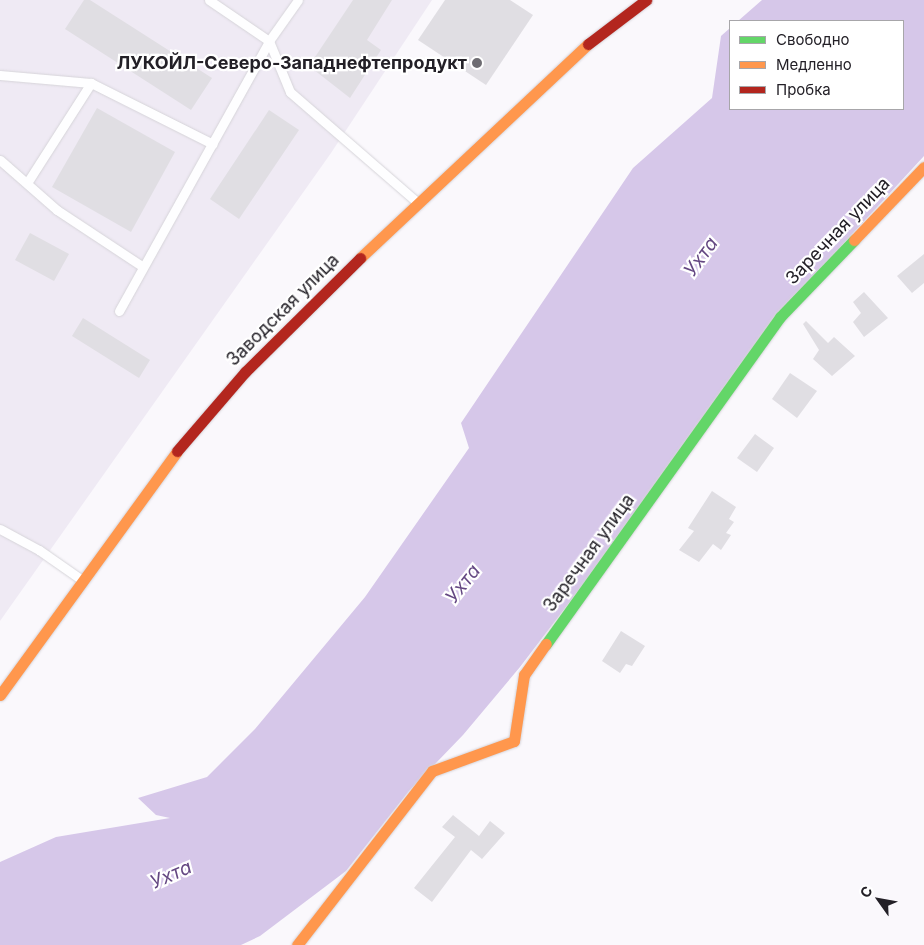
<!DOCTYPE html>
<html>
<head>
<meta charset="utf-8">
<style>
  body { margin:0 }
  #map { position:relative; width:924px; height:945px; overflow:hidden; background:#faf8fc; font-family:Inter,sans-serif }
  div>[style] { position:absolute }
  .built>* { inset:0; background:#efeaf4 }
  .water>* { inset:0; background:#d6c7e9 }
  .building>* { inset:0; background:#e0dee3 }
  .roads { filter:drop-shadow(0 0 1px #d6d4d9) drop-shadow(0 0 1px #d6d4d9) }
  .lane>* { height:9px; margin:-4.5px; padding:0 4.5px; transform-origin:4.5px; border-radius:4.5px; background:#fefeff }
  .fast>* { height:11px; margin:-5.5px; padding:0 5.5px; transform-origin:5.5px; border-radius:5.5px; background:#63d668 }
  .slow>* { height:11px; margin:-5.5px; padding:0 5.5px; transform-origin:5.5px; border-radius:5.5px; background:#ff974d }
  .jam>* { height:11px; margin:-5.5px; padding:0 5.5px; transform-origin:5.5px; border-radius:5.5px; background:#b3261e }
  .dots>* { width:14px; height:14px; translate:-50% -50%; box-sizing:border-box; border:2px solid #fff; border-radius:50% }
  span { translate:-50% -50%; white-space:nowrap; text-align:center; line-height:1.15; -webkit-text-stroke:4.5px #fff; paint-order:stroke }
  .poi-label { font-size:18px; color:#232027; font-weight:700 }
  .right { translate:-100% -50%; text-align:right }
  .street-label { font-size:18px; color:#232027 }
  .water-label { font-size:19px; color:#644782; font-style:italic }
  .legend { position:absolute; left:729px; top:20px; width:175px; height:90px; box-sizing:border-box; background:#fff; border:1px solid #a7a6a9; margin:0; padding:6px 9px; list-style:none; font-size:15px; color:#232027 }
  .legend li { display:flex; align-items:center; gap:10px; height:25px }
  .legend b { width:25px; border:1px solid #a7a6a9 }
  .north { position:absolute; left:854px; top:875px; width:50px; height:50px; -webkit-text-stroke:4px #fff; paint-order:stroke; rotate:302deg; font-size:14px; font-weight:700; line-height:20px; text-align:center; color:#232027 }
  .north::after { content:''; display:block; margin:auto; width:18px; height:22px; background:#232027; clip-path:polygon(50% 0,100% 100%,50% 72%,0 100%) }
</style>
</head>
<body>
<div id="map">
  <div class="built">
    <div style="clip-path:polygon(0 0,432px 0,331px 153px,0 621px)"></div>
  </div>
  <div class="water">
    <div style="clip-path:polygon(762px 0,924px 0,924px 156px,843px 244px,520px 667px,463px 735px,409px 791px,346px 871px,260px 936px,241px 945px,0 945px,0 862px,56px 837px,170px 818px,156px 815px,138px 798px,207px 777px,255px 729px,365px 597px,469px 448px,461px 423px,633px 168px,712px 98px,721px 36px,730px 28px,730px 109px,903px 109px,903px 21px,738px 21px)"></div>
  </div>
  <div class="building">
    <div style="clip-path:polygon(84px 0,90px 0,212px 78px,191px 110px,65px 29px)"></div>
    <div style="clip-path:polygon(353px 0,392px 0,367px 40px,381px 50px,350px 98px,309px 66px)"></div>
    <div style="clip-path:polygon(445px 0,510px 0,533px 15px,486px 85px,418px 40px)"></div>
    <div style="clip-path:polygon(97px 108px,175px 152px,131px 232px,52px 187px)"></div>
    <div style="clip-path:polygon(269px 110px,299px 130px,239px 219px,210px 199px)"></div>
    <div style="clip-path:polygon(30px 233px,69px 254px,54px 281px,15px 260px)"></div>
    <div style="clip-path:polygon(924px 254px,924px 283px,912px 293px,897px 276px)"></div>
    <div style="clip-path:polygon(864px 292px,888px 318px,864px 337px,853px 322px,861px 313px,853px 302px)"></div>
    <div style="clip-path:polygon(83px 318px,150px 360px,139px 378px,72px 336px)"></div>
    <div style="clip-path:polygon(806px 321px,828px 343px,834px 337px,855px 356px,832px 376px,813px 359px,819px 350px,803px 324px)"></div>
    <div style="clip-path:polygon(790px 373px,817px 391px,797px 418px,772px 399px)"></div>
    <div style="clip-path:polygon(755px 434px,774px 448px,757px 472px,737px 458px)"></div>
    <div style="clip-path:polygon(712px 491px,736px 507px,729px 519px,734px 522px,726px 533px,731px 535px,721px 550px,713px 544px,699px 562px,679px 550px,694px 531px,688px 528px)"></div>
    <div style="clip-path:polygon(621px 631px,645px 646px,632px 666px,626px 664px,620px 673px,602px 661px)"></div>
    <div style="clip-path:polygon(453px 815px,479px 836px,490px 821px,505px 833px,482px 859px,471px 850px,432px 902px,414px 888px,455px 837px,442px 827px)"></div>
  </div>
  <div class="roads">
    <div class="lane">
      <div style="left:209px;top:0;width:73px;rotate:34.3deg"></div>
      <div style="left:269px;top:41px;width:55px;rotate:67.6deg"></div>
      <div style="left:290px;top:92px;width:167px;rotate:40.9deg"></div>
      <div style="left:0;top:75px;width:91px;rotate:5deg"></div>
      <div style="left:91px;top:83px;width:136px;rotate:26.6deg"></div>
      <div style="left:0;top:160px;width:76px;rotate:41.3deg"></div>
      <div style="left:57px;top:210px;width:103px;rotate:33.5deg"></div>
      <div style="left:27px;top:183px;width:119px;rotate:-57.4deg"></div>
      <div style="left:119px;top:311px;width:309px;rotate:-60.9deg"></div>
      <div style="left:269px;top:41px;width:50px;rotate:-54.7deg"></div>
      <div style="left:0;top:529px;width:44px;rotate:28.3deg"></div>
      <div style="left:39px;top:550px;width:52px;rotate:34.9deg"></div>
    </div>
    <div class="fast">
      <div style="left:546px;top:644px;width:402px;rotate:-54.4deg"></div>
      <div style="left:780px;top:317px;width:107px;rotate:-46.1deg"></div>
    </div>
    <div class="slow">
      <div style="left:854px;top:240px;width:101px;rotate:-46.2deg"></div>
      <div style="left:360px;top:258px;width:313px;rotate:-43.2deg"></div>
      <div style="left:0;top:695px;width:301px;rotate:-54deg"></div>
      <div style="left:297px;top:945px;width:220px;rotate:-52.2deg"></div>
      <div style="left:432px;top:771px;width:87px;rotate:-20.1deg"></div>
      <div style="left:514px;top:741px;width:67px;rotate:-81.4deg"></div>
      <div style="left:524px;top:675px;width:38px;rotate:-55deg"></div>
    </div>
    <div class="jam">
      <div style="left:588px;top:44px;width:73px;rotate:-37.2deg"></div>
      <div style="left:177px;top:451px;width:104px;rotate:-49.3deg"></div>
      <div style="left:245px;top:372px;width:162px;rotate:-44.7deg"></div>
    </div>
  </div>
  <div class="dots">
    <div style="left:477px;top:63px;background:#6e6c72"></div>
  </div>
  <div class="poi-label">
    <span class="right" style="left:467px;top:63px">ЛУКОЙЛ-Северо-Западнефтепродукт</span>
  </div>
  <div class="street-label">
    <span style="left:838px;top:231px;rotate:-46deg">Заречная улица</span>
    <span style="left:283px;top:310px;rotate:-45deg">Заводская улица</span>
    <span style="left:589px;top:553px;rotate:-54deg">Заречная улица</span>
  </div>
  <div class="water-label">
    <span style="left:701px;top:257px;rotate:-54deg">Ухта</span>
    <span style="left:463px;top:584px;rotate:-52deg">Ухта</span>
    <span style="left:171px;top:875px;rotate:-24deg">Ухта</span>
  </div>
  <ul class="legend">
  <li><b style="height:6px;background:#63d668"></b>Свободно</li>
  <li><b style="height:6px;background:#ff974d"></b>Медленно</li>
  <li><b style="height:6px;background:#b3261e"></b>Пробка</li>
  </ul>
  <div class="north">С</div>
</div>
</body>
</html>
